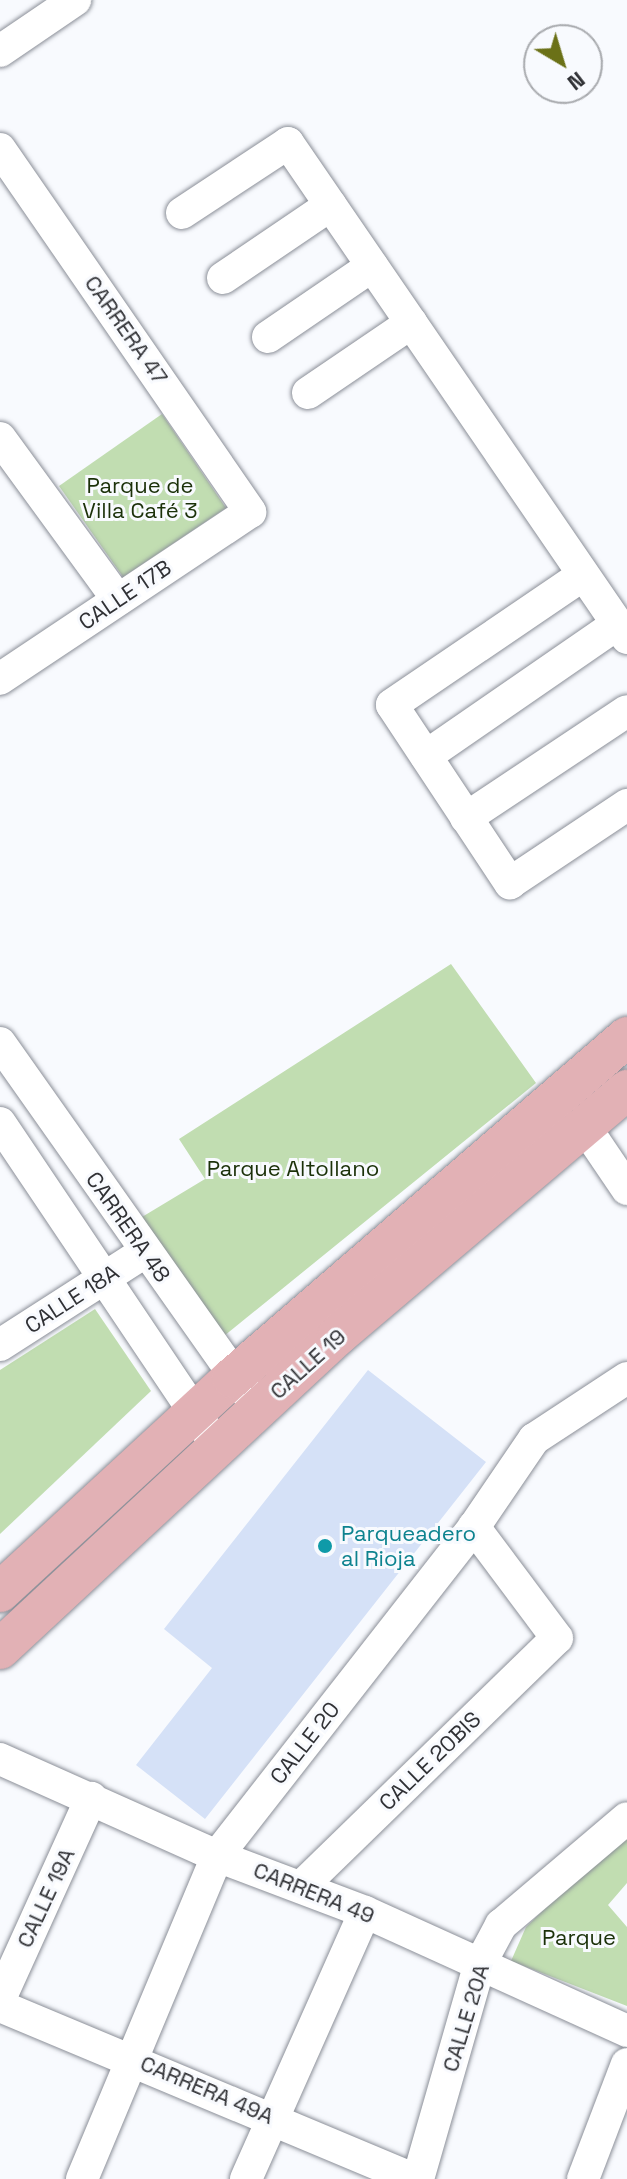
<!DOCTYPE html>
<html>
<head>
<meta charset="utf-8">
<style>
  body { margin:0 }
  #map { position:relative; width:627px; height:2179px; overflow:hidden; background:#f8fafe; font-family:"Space Grotesk",sans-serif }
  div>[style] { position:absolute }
  .green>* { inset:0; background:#c1ddb1 }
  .building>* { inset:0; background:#d5e1f7 }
  .roads { filter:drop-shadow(0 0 2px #8b8f98) drop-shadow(0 0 2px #8b8f98) }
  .minor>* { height:32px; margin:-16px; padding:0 16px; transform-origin:16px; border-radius:16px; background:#fff }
  .major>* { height:40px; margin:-20px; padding:0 20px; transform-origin:20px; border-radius:20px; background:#e2b1b5 }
  .dots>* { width:22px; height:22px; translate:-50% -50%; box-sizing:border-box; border:4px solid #f8fafe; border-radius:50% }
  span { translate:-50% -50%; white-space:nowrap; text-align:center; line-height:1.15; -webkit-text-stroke:6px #f8fafe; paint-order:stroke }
  .street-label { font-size:22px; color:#303135 }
  .park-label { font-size:22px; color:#1b3109 }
  .culture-label { font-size:22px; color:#0d838f }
  .left { translate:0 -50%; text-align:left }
  .north { position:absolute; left:523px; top:24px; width:80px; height:80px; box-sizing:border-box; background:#f8fafe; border:2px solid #a8aaae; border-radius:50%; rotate:142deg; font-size:22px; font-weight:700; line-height:32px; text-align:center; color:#303135 }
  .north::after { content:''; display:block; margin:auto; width:28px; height:36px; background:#6b7117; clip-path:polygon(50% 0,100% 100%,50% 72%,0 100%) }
</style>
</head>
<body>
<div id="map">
  <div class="green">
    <div style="clip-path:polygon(162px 414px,226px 508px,123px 577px,59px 486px)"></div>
    <div style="clip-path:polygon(451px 964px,536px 1083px,224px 1336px,137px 1220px,205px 1179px,179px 1139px)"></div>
    <div style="clip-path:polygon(95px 1309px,151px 1391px,0 1534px,0 1370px)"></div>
    <div style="clip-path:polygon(627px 1829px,627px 1883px,608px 1905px,627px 1927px,627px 2006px,511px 1961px,526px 1927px)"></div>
  </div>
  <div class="building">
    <div style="clip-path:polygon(368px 1370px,486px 1462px,205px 1819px,136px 1765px,212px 1668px,164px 1629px)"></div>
  </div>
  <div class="roads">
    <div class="minor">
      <div style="left:0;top:51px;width:91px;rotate:-34.2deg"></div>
      <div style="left:0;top:149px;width:441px;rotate:55.4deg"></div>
      <div style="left:250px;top:512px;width:301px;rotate:146.3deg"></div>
      <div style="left:182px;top:213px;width:127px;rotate:-33.4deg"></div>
      <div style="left:288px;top:143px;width:600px;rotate:55.59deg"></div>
      <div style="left:223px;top:278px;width:130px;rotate:-34.1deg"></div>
      <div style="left:268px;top:337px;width:126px;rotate:-34.3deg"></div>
      <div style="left:308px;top:393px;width:125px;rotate:-34.2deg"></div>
      <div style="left:0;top:438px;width:200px;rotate:53.9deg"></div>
      <div style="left:583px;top:575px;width:231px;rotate:145.8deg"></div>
      <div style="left:392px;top:705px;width:214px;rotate:56.5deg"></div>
      <div style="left:510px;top:883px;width:141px;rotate:-33.7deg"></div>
      <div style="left:426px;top:756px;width:232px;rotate:-34.6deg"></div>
      <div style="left:466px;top:818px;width:193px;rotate:-33.6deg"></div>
      <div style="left:0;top:1043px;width:428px;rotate:54.8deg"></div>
      <div style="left:0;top:1123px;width:373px;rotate:56.1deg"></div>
      <div style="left:585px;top:1127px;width:75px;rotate:55.9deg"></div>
      <div style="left:0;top:1345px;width:172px;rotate:-32.7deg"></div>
      <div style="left:0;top:1759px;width:238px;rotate:24.1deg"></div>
      <div style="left:217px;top:1856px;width:158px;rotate:20.7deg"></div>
      <div style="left:365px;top:1912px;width:288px;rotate:24.4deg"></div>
      <div style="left:303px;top:1885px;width:354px;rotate:-44.2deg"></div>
      <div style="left:557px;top:1638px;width:139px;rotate:-126.8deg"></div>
      <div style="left:0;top:1999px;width:221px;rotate:-65.6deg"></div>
      <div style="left:0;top:2006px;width:448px;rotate:22.7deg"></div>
      <div style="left:82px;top:2179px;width:350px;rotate:-67.3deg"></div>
      <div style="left:217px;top:1856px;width:417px;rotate:-52deg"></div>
      <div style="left:474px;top:1527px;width:107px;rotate:-55.7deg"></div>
      <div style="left:534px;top:1439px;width:111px;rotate:-33.3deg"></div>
      <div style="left:246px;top:2179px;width:292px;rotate:-66deg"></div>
      <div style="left:418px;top:2179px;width:222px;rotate:-74deg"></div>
      <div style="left:479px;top:1966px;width:47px;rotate:-61.8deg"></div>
      <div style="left:501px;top:1925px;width:165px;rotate:-40.3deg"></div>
      <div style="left:583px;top:2179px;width:123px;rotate:-69.1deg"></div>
    </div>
    <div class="major">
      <div style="left:0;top:1592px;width:316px;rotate:-42.7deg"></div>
      <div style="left:232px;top:1378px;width:522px;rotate:-40.8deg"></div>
      <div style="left:0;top:1649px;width:461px;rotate:-42.9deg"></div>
      <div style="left:338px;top:1335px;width:379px;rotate:-40.3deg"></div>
    </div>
  </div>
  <div class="dots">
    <div style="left:325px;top:1546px;background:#0f9aa8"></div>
  </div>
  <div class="street-label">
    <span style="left:126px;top:330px;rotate:55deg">CARRERA 47</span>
    <span style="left:125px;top:595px;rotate:-34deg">CALLE 17B</span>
    <span style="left:128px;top:1227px;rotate:55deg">CARRERA 48</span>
    <span style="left:72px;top:1299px;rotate:-33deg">CALLE 18A</span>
    <span style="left:308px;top:1364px;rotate:-42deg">CALLE 19</span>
    <span style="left:305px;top:1743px;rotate:-52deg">CALLE 20</span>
    <span style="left:430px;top:1761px;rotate:-44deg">CALLE 20BIS</span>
    <span style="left:314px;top:1893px;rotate:22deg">CARRERA 49</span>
    <span style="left:46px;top:1898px;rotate:-65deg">CALLE 19A</span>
    <span style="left:466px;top:2018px;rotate:-73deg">CALLE 20A</span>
    <span style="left:207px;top:2090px;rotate:23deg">CARRERA 49A</span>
  </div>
  <div class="park-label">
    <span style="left:140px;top:498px">Parque de<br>Villa Café 3</span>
    <span style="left:293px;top:1169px">Parque Altollano</span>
    <span style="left:579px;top:1938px">Parque</span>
  </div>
  <div class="culture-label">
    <span class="left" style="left:341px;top:1546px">Parqueadero<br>al Rioja</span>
  </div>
  <div class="north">N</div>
</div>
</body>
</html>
